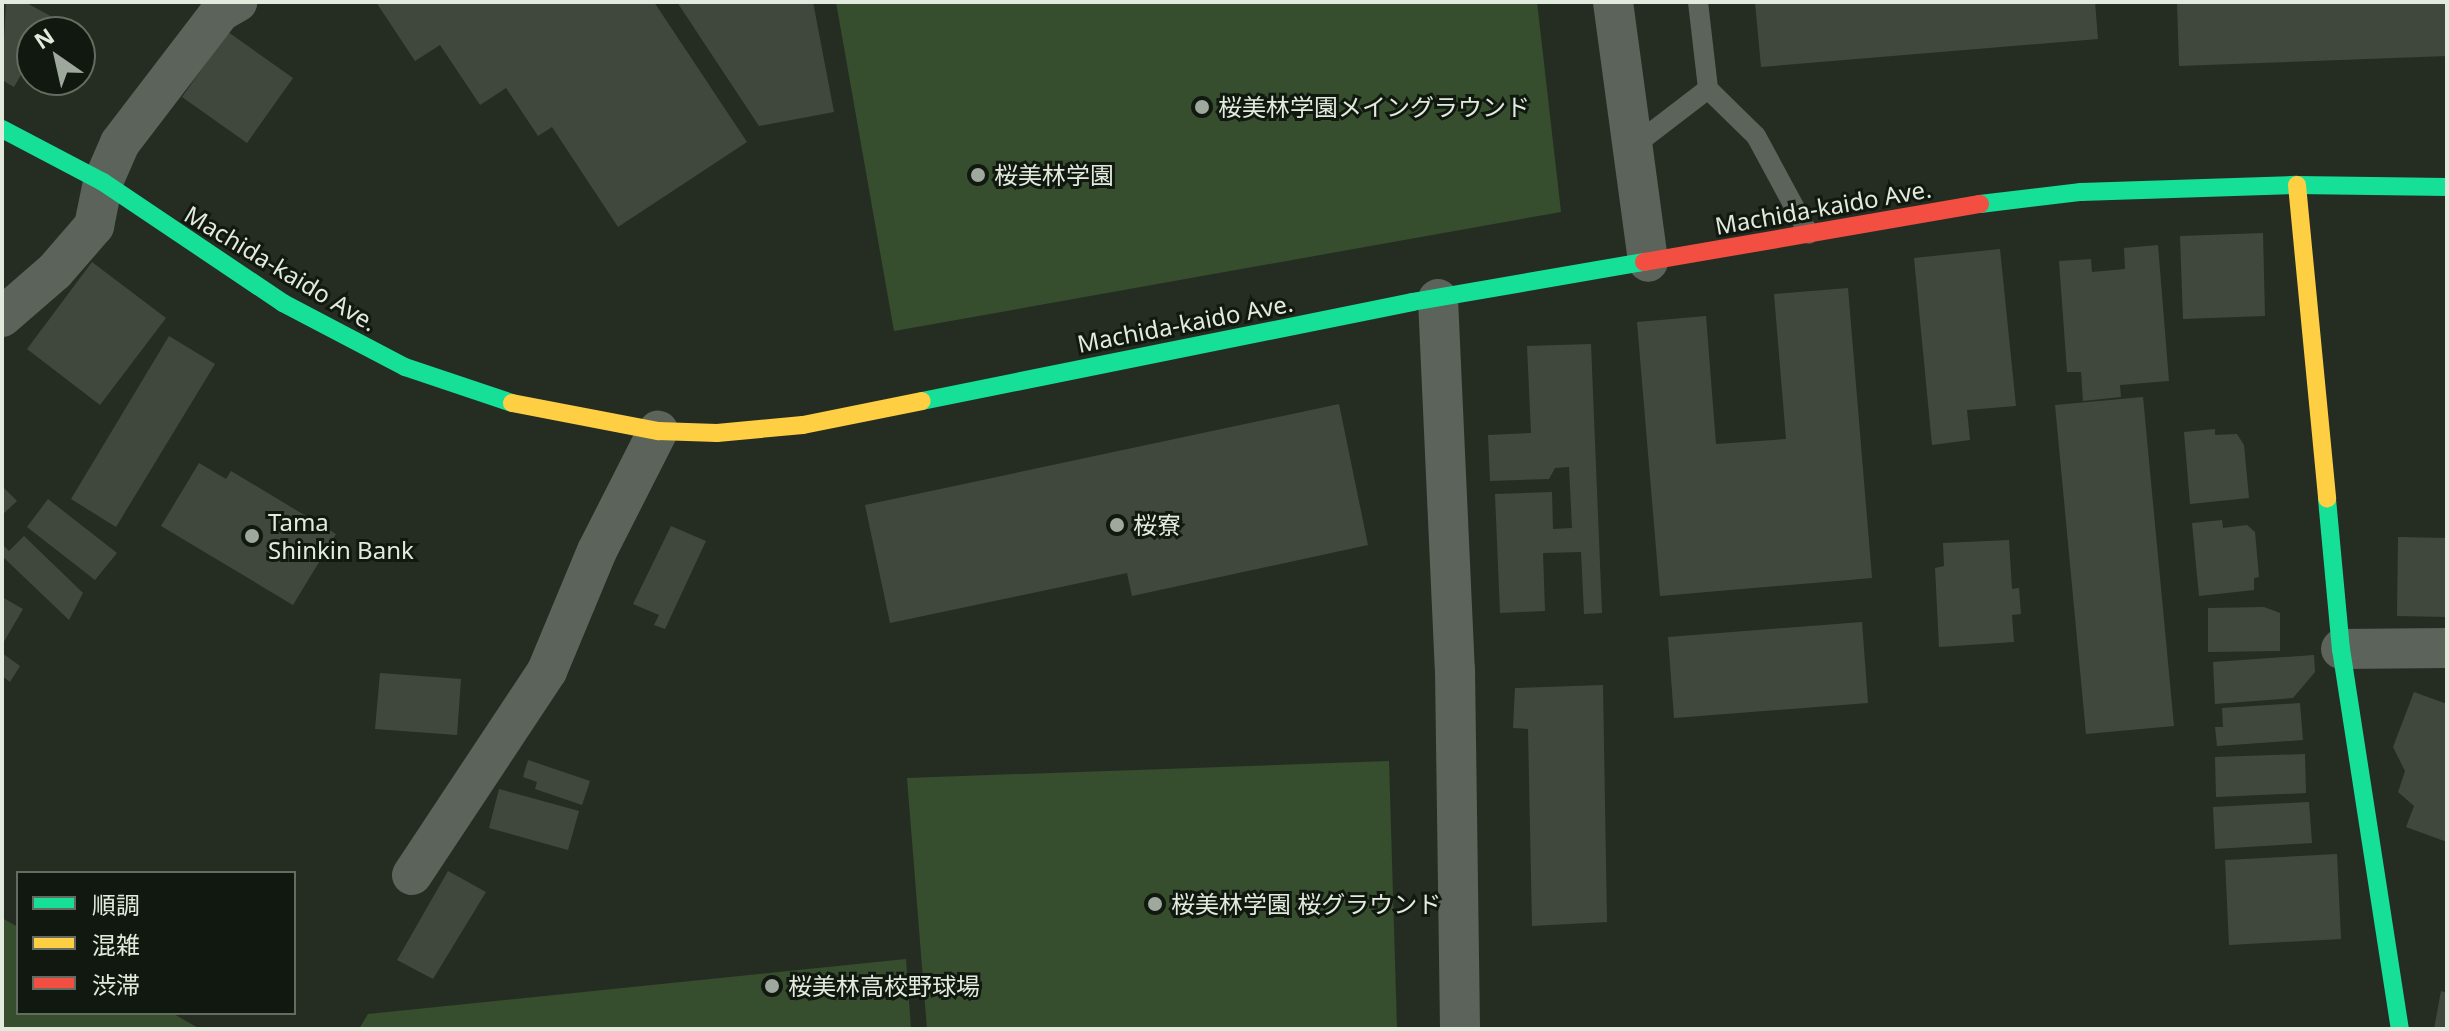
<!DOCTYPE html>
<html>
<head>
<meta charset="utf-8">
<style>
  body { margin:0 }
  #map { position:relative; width:2449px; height:1031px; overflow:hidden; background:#252d23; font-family:"Noto Sans","Noto Sans JP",sans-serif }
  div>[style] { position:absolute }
  .green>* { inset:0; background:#364e2e }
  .building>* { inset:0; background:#40483e }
  .lane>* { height:20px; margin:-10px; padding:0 10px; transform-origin:10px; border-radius:10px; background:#5c635a }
  .street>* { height:40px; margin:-20px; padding:0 20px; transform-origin:20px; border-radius:20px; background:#5c635a }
  .fast>* { height:18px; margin:-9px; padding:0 9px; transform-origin:9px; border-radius:9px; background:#16e098 }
  .slow>* { height:18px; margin:-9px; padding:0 9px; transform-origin:9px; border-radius:9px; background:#ffcf43 }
  .jam>* { height:18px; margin:-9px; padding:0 9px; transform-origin:9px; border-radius:9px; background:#f24e42 }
  .dots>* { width:22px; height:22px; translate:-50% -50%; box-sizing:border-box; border:4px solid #11180f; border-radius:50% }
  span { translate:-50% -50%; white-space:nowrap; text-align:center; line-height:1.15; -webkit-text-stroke:6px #11180f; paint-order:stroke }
  .poi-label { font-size:24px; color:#e1eadd }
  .left { translate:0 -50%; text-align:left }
  .street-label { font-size:24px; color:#e1eadd }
  .frame { position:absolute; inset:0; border:4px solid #e1eadd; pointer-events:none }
  .legend { position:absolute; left:16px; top:871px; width:280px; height:144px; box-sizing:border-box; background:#11180f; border:2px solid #646c61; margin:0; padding:10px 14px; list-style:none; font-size:24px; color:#e1eadd }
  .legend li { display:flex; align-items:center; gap:16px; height:40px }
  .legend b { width:40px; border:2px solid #646c61 }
  .north { position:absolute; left:16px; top:16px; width:80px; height:80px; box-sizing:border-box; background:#11180f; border:2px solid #646c61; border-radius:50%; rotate:326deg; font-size:22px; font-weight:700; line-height:32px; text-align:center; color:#e1eadd }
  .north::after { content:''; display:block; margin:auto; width:28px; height:36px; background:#9fa89c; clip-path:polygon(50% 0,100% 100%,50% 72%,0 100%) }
</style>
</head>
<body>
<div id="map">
  <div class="green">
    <div style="clip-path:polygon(836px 2px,1537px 2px,1561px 212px,894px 331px)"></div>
    <div style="clip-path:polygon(1389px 761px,1397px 1029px,927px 1029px,907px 778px)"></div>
    <div style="clip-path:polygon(2px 918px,18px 927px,18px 1013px,172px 1013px,200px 1029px,2px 1029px)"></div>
    <div style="clip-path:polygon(906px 959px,911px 1029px,359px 1029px,368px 1014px)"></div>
  </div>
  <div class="building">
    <div style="clip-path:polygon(6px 2px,25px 2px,54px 18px,46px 32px,32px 32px,32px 56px,14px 87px,2px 80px)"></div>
    <div style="clip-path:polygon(376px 2px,654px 2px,747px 142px,618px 227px,552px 127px,538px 136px,506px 88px,480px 105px,440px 45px,415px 61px)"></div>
    <div style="clip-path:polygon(677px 2px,813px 2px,834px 112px,759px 126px)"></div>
    <div style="clip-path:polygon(1755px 2px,2095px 2px,2098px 39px,1761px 67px)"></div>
    <div style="clip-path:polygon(2177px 2px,2447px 2px,2447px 56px,2179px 66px)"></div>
    <div style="clip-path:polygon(228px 32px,293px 78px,247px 143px,182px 97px)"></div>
    <div style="clip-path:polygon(2263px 233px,2265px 316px,2183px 319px,2180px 236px)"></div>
    <div style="clip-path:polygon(2158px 245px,2169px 381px,2120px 385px,2121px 397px,2083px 401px,2081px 372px,2067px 372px,2059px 261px,2091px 259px,2092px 272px,2125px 269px,2124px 248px)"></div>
    <div style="clip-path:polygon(2000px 249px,2016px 406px,1967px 410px,1970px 440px,1932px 445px,1914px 258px)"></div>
    <div style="clip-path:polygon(92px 262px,166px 318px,100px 405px,27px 349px)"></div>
    <div style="clip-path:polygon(1848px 288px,1872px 578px,1660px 596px,1637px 322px,1706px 316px,1716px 444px,1786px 439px,1774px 294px)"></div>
    <div style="clip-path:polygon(169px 336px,215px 364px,116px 527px,71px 499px)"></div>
    <div style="clip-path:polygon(1591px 344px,1602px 613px,1584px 614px,1581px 552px,1543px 553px,1545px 611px,1500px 613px,1495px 494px,1552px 492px,1553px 529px,1572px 528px,1569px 467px,1555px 468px,1549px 479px,1490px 481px,1488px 435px,1531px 433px,1527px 346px)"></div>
    <div style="clip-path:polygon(2143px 397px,2174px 726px,2086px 734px,2055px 405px)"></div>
    <div style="clip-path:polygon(1339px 404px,1368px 545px,1132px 596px,1127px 573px,890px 623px,865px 505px)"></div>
    <div style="clip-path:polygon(2215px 429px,2215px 435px,2237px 434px,2244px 445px,2249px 498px,2190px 504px,2184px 432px)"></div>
    <div style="clip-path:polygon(199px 463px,226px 479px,231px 471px,336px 534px,293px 605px,161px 526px)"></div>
    <div style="clip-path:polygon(2px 486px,17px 501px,2px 515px)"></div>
    <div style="clip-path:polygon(48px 499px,117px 553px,95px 580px,27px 527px)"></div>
    <div style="clip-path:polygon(2222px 520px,2223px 528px,2247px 525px,2255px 532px,2259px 577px,2254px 578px,2254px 590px,2199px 596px,2192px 523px)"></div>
    <div style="clip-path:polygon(671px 526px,706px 541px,665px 629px,654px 625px,659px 615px,633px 604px)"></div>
    <div style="clip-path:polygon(24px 536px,83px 593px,69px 620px,2px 556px,2px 544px,9px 551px)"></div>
    <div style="clip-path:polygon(2398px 537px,2447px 538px,2447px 617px,2397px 616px)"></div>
    <div style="clip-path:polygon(2009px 540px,2012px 589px,2019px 588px,2021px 614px,2012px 615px,2014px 642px,1939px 647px,1935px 568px,1944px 566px,1943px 543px)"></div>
    <div style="clip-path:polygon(2px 597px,23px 609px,2px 645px)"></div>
    <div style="clip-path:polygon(2264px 607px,2280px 613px,2280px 651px,2208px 652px,2208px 608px)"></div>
    <div style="clip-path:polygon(1862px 622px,1868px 703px,1674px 718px,1668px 637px)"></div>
    <div style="clip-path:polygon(2px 653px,20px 666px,10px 682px,2px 676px)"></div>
    <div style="clip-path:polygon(2314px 655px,2315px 672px,2293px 698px,2215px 704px,2213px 662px)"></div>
    <div style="clip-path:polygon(380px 673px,461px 679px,457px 735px,375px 729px)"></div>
    <div style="clip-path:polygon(1603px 685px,1607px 922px,1532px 926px,1528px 729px,1513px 728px,1515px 688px)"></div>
    <div style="clip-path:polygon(2414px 692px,2447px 704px,2447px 842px,2406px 827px,2414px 806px,2398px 792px,2405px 771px,2393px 747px)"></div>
    <div style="clip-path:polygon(2300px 703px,2303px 740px,2217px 746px,2215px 727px,2223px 727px,2222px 708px)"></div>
    <div style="clip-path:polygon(2305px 754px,2306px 793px,2216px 797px,2215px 757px)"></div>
    <div style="clip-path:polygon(528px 760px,590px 781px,582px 805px,535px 789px,537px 782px,523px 777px)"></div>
    <div style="clip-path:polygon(499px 789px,579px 811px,568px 850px,489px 828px)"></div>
    <div style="clip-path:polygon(2309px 802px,2312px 843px,2215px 849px,2213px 807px)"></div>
    <div style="clip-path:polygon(2337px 854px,2341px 939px,2229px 945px,2225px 860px)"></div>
    <div style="clip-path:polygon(448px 871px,486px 892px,433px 979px,397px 960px)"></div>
    <div style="clip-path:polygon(2441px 991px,2447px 993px,2447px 1029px,2434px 1029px)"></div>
  </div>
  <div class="lane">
    <div style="left:1698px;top:2px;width:88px;rotate:83.4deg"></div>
    <div style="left:1708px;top:89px;width:67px;rotate:44.4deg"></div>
    <div style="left:1756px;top:136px;width:111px;rotate:61.6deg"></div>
    <div style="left:1631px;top:148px;width:97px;rotate:-37.5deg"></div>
  </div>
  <div class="street">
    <div style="left:1613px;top:2px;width:262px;rotate:82.3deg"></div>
    <div style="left:1438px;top:299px;width:371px;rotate:87.4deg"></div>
    <div style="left:1455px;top:670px;width:359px;rotate:89.2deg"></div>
    <div style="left:2px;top:317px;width:70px;rotate:-41deg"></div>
    <div style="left:55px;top:271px;width:60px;rotate:-49.1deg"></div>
    <div style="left:94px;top:226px;width:45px;rotate:-78.4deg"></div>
    <div style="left:103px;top:182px;width:43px;rotate:-66.4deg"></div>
    <div style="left:120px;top:143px;width:165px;rotate:-52.6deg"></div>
    <div style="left:220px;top:12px;width:20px;rotate:-30deg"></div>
    <div style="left:2341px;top:649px;width:106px;rotate:-0.5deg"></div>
    <div style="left:412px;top:875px;width:245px;rotate:-56.5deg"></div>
    <div style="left:547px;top:671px;width:130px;rotate:-67.4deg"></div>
    <div style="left:597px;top:551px;width:135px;rotate:-63.1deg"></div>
  </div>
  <div class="fast">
    <div style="left:2px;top:129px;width:114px;rotate:27.7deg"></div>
    <div style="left:103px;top:182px;width:217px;rotate:33.9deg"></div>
    <div style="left:283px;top:303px;width:138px;rotate:27.7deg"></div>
    <div style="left:405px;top:367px;width:113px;rotate:18.6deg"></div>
    <div style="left:1980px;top:204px;width:102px;rotate:-6.8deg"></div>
    <div style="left:2081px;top:192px;width:216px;rotate:-1.9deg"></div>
    <div style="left:2297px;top:185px;width:150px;rotate:0.8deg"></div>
    <div style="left:922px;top:401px;width:500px;rotate:-11.4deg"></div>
    <div style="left:1412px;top:302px;width:235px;rotate:-9.8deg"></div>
    <div style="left:2327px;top:499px;width:151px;rotate:84.7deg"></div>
    <div style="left:2341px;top:649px;width:385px;rotate:81.2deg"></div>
  </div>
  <div class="slow">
    <div style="left:2297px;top:185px;width:315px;rotate:84.5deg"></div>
    <div style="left:512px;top:403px;width:149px;rotate:10.9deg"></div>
    <div style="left:658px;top:431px;width:59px;rotate:1.9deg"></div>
    <div style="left:717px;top:433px;width:86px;rotate:-5.3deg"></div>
    <div style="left:803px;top:425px;width:121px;rotate:-11.4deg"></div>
  </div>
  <div class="jam">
    <div style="left:1644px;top:262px;width:341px;rotate:-9.8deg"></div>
  </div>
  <div class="dots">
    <div style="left:1202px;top:107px;background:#9fa89c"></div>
    <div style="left:978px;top:175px;background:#9fa89c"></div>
    <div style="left:1117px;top:525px;background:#9fa89c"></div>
    <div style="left:252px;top:536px;background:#9fa89c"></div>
    <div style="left:1155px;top:904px;background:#9fa89c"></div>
    <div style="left:772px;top:986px;background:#9fa89c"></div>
  </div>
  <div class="poi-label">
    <span class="left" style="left:1218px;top:107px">桜美林学園メイングラウンド</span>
    <span class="left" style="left:994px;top:175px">桜美林学園</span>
    <span class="left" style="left:268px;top:536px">Tama<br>Shinkin Bank</span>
    <span class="left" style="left:1133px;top:525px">桜寮</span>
    <span class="left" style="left:1171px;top:904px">桜美林学園 桜グラウンド</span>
    <span class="left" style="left:788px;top:986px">桜美林高校野球場</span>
  </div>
  <div class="street-label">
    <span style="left:1823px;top:207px;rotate:-10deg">Machida-kaido Ave.</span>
    <span style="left:281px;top:268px;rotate:31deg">Machida-kaido Ave.</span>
    <span style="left:1185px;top:323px;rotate:-11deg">Machida-kaido Ave.</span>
  </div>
  <div class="frame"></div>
  <ul class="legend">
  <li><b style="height:10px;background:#16e098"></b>順調</li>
  <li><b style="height:10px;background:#ffcf43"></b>混雑</li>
  <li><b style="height:10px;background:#f24e42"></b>渋滞</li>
  </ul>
  <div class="north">N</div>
</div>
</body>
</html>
